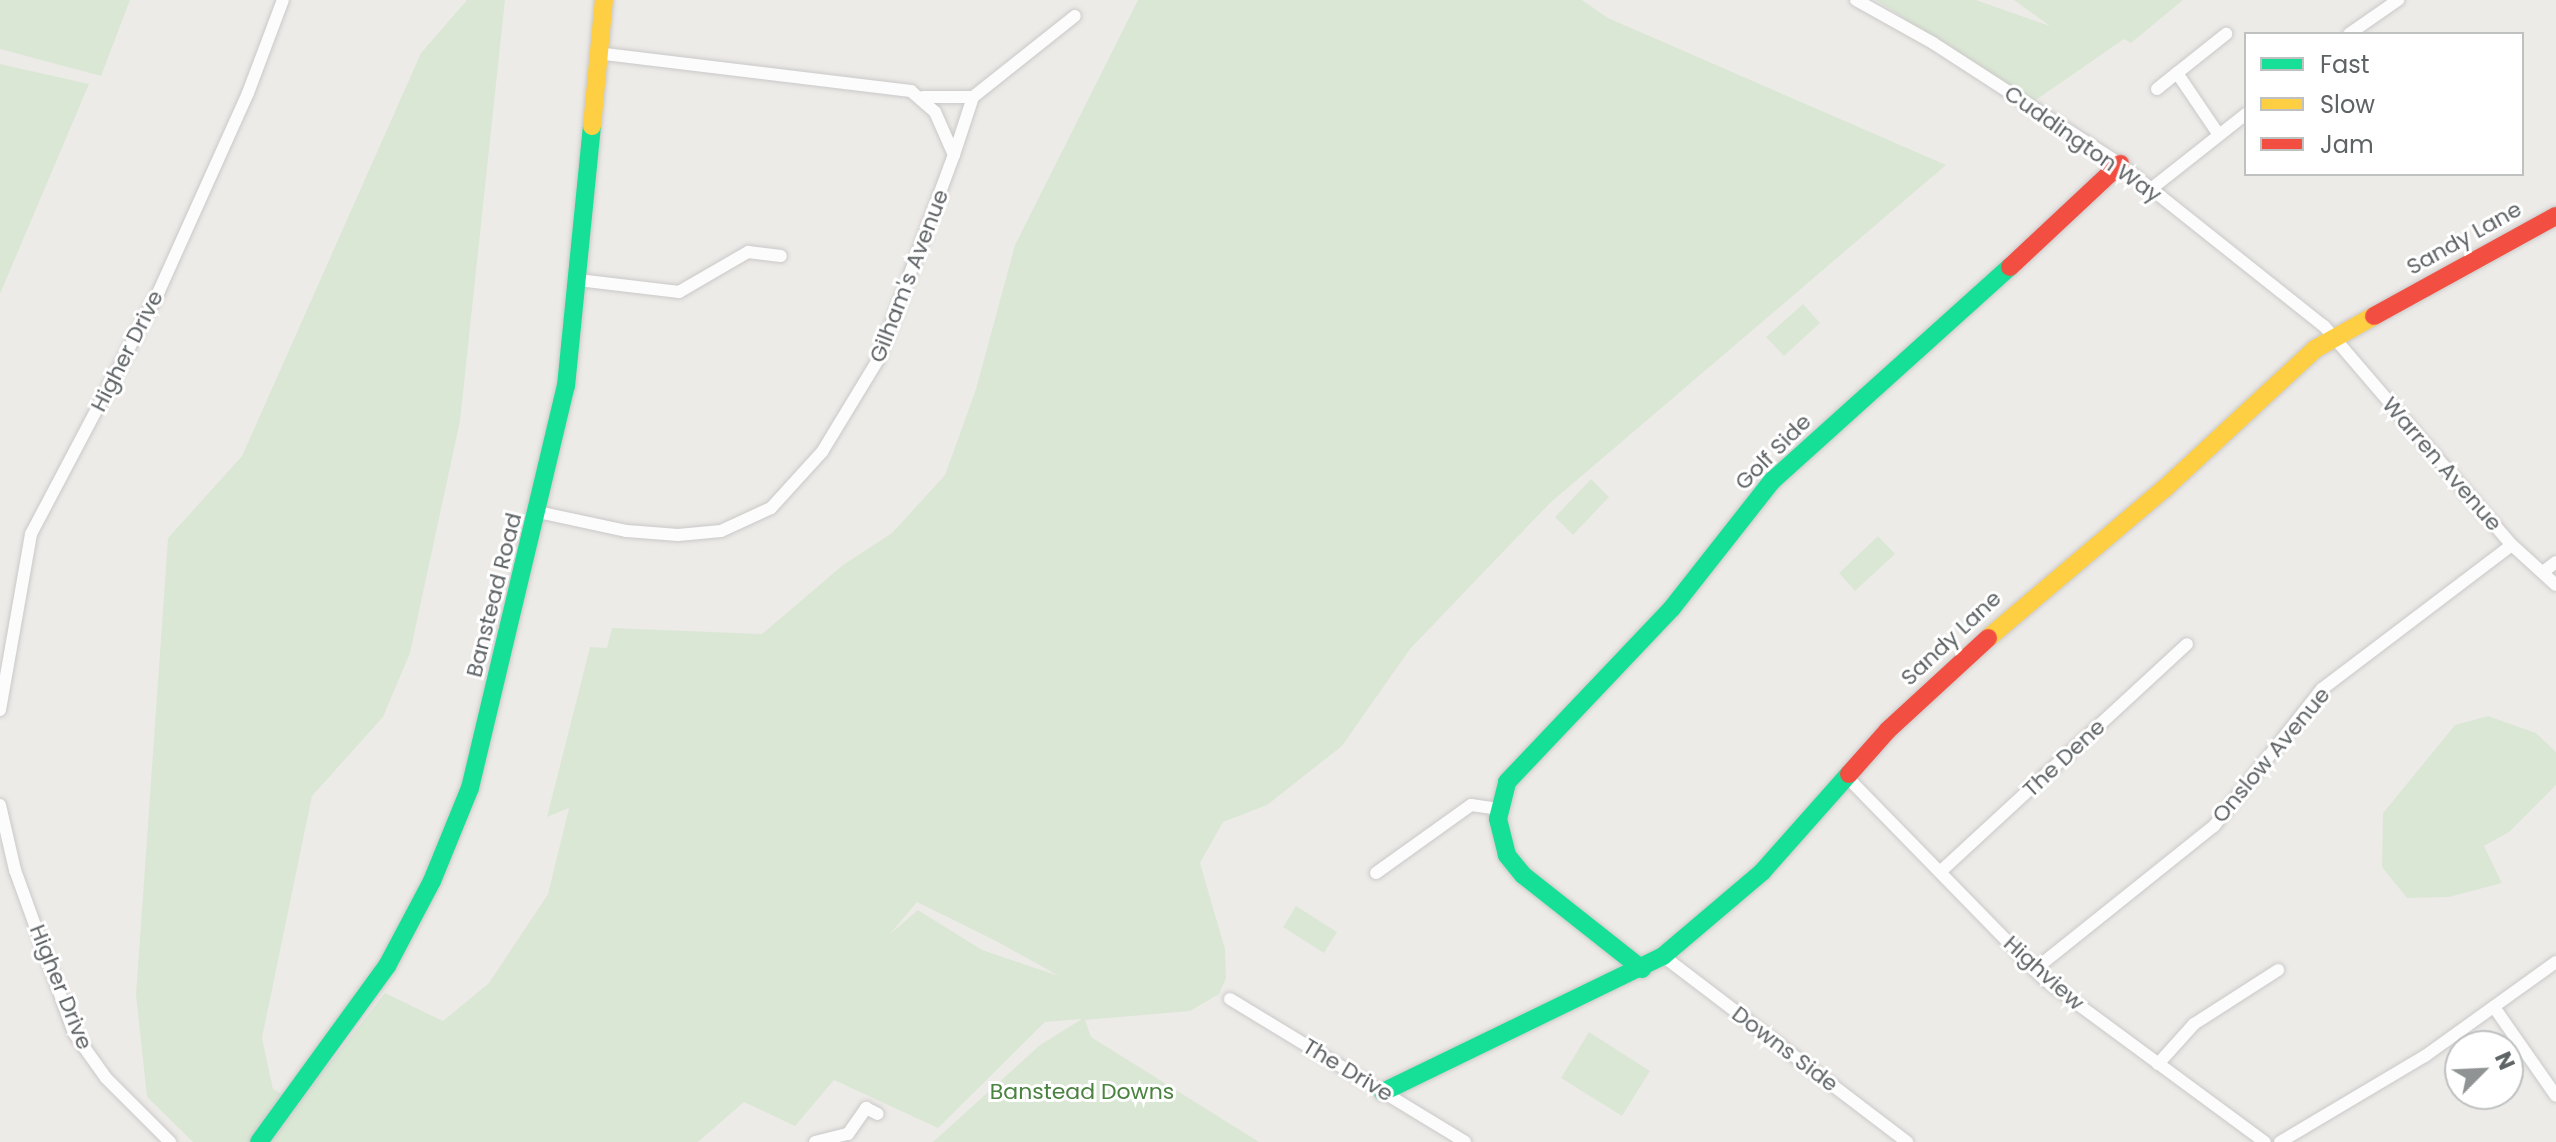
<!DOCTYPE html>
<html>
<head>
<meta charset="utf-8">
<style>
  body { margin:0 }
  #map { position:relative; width:2556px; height:1142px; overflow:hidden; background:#edebe8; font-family:Poppins,sans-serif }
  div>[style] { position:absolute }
  .green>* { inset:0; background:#dbe7d5 }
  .roads { filter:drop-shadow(0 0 2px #cac9c8) drop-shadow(0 0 2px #cac9c8) }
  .street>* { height:12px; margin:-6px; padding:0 6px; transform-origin:6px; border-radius:6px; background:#fcfcfc }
  .fast>* { height:18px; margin:-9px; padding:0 9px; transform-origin:9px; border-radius:9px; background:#16e098 }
  .slow>* { height:18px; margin:-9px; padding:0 9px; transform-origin:9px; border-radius:9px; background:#ffcf43 }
  .jam>* { height:18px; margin:-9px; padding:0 9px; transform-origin:9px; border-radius:9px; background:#f24e42 }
  span { translate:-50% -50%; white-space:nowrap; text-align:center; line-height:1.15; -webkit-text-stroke:6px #fff; paint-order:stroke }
  .street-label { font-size:22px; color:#5e6365 }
  .park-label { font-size:22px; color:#4a8240 }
  .legend { position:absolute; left:2244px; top:32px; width:280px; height:144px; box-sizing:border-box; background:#fff; border:2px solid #bfc1c1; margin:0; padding:10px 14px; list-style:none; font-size:24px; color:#5e6365 }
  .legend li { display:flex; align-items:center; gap:16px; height:40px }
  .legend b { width:40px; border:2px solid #bfc1c1 }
  .north { position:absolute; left:2444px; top:1030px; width:80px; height:80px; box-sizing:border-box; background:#fff; border:2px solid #bfc1c1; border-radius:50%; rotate:66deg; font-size:22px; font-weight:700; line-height:32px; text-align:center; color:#5e6365 }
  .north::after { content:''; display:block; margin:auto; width:28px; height:36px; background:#909393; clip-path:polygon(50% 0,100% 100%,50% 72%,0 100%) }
</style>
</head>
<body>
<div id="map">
  <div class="green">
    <div style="clip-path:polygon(0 0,130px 0,101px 76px,0 49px)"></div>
    <div style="clip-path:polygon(evenodd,467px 0,505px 0,460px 421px,410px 653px,383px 717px,312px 796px,262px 1038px,273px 1089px,291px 1099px,334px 1058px,385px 993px,443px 1021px,489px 983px,548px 894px,569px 808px,547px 817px,590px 647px,607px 648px,612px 628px,762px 634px,843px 565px,892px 533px,945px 475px,976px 389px,1015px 245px,1138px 0,1582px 0,1608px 18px,1946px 165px,1550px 503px,1410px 649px,1342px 746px,1267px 805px,1223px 822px,1200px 863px,1225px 949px,1226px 978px,1219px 994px,1190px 1011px,1085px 1020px,1091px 1037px,1259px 1142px,933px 1142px,1040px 1045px,1082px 1019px,1045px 1022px,938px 1128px,834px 1080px,795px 1126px,744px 1102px,698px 1142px,193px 1142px,147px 1097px,136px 995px,168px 538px,242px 456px,421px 53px,467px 0,917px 902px,996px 941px,1059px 976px,982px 950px,918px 910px,890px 934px,917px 902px)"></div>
    <div style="clip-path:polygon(1876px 0,1976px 0,2050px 26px,2014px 0,2183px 0,2131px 43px,2124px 39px,2033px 102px)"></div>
    <div style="clip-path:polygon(0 64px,89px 84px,0 294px)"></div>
    <div style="clip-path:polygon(1803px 304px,1820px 323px,1784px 356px,1766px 337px)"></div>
    <div style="clip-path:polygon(1591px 479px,1609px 497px,1573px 535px,1555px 517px)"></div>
    <div style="clip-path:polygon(1878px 536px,1895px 554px,1855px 591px,1839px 573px)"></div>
    <div style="clip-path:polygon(2488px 716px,2536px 733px,2556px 752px,2556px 785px,2509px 832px,2484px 846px,2502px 883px,2449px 897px,2407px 898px,2382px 867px,2383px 813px,2455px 725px)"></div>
    <div style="clip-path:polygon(1296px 906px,1337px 932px,1324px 953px,1283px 927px)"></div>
    <div style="clip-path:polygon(1589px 1032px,1650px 1071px,1622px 1116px,1561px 1078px)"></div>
  </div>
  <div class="roads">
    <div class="street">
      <div style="left:1856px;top:0;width:88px;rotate:29.2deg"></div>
      <div style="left:1933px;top:43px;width:223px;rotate:32.9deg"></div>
      <div style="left:2120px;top:164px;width:260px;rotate:38.5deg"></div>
      <div style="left:2324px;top:326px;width:289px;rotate:49.4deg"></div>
      <div style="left:2512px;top:545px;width:59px;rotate:42.3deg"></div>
      <div style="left:2349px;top:34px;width:60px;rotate:-34.8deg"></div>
      <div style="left:2157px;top:89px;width:26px;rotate:-39deg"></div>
      <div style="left:923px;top:97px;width:50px"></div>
      <div style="left:2219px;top:135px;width:75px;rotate:-124.1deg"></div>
      <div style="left:2177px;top:73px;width:63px;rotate:-38.5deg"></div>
      <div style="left:954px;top:155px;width:61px;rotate:-71.9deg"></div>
      <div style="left:973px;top:97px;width:130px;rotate:-38.5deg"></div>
      <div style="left:2151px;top:189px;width:121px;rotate:-38.3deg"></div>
      <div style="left:578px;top:280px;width:102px;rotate:6.8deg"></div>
      <div style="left:679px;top:292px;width:80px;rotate:-30.1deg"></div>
      <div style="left:748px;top:252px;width:33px;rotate:7deg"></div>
      <div style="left:538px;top:512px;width:91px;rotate:12.1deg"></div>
      <div style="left:627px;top:531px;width:51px;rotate:4.5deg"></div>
      <div style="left:678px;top:535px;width:43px;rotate:-5.3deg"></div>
      <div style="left:721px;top:531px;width:55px;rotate:-24.7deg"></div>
      <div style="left:771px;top:508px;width:76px;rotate:-47.7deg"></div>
      <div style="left:822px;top:452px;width:108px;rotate:-58.7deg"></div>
      <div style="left:878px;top:360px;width:219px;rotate:-69.7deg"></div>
      <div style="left:954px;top:155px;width:47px;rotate:-113.8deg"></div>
      <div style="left:935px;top:112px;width:32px;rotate:-139deg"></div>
      <div style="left:911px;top:91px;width:315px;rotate:-173.1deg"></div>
      <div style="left:2543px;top:572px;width:16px;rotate:-38deg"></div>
      <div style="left:0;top:710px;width:179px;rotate:-80deg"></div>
      <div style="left:31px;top:534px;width:275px;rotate:-62.2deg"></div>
      <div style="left:159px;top:291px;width:217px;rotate:-65.8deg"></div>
      <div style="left:248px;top:93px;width:99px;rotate:-69.4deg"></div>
      <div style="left:1846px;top:776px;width:285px;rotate:45.7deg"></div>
      <div style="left:2045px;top:980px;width:273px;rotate:36.4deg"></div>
      <div style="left:0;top:805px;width:67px;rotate:77deg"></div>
      <div style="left:15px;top:870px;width:173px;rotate:70.1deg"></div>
      <div style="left:74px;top:1033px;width:55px;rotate:54.6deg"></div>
      <div style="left:106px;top:1078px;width:91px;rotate:45deg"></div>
      <div style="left:1940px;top:872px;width:336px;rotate:-42.7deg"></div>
      <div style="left:1376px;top:873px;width:117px;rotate:-35.6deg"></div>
      <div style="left:1471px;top:805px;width:28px;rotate:8deg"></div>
      <div style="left:1663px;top:956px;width:307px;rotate:37.3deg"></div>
      <div style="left:2034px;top:970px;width:231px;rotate:-38.7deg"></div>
      <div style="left:2214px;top:826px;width:174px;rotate:-51.8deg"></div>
      <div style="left:2322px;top:689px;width:238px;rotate:-37.2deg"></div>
      <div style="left:1230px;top:999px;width:275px;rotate:31.3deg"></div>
      <div style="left:2494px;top:1007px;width:108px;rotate:55.1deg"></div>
      <div style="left:2158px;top:1064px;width:54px;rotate:-48deg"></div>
      <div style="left:2194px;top:1024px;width:100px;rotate:-32.7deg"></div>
      <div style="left:815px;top:1142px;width:34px;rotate:-14deg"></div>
      <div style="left:848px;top:1134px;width:32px;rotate:-55deg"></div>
      <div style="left:866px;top:1108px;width:13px;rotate:27deg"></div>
      <div style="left:2280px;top:1142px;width:169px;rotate:-30.7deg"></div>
      <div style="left:2425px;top:1056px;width:161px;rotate:-35.7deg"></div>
    </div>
    <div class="fast">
      <div style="left:1642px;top:969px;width:152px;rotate:-141.7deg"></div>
      <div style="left:1523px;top:875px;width:26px;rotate:-129deg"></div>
      <div style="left:1507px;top:855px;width:37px;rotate:-104deg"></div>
      <div style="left:1498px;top:819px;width:38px;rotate:-76deg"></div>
      <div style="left:1507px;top:782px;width:240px;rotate:-46.5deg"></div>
      <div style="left:1672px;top:608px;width:162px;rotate:-51.8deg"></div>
      <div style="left:1772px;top:481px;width:320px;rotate:-42deg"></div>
      <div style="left:1383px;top:1092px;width:311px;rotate:-25.9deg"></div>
      <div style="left:1663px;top:956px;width:130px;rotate:-40.3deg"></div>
      <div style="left:1762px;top:872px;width:131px;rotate:-48.4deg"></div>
      <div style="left:259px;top:1142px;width:218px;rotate:-54deg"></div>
      <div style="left:387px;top:966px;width:96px;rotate:-62.1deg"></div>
      <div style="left:432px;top:881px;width:100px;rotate:-67.8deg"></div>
      <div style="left:470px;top:788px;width:413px;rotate:-76.6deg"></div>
      <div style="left:566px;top:386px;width:261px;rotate:-84.3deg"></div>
    </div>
    <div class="slow">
      <div style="left:592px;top:126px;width:127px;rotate:-84.6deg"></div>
      <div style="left:1988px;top:638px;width:231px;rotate:-40.3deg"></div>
      <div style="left:2164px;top:489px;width:206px;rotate:-42.8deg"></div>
      <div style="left:2315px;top:349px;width:68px;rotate:-29.2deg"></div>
    </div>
    <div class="jam">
      <div style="left:2010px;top:267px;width:151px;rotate:-43.1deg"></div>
      <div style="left:2374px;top:316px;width:208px;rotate:-28.8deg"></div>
      <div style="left:1849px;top:774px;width:59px;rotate:-48.4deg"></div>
      <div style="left:1888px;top:730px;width:136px;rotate:-42.6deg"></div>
    </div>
  </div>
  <div class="street-label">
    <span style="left:2083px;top:144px;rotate:35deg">Cuddington Way</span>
    <span style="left:2464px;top:238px;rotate:-29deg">Sandy Lane</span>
    <span style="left:909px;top:276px;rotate:-69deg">Gilham's Avenue</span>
    <span style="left:127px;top:351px;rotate:-63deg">Higher Drive</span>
    <span style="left:1773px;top:452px;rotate:-45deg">Golf Side</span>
    <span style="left:2442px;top:464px;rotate:49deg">Warren Avenue</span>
    <span style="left:494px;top:595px;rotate:-76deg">Banstead Road</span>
    <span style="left:1951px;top:638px;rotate:-43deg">Sandy Lane</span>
    <span style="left:2271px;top:755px;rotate:-50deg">Onslow Avenue</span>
    <span style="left:2064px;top:758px;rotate:-43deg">The Dene</span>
    <span style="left:2044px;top:973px;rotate:42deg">Highview</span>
    <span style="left:61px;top:987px;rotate:68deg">Higher Drive</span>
    <span style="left:1785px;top:1049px;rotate:37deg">Downs Side</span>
    <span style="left:1348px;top:1070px;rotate:31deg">The Drive</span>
  </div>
  <div class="park-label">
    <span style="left:1082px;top:1092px">Banstead Downs</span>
  </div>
  <ul class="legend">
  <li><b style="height:10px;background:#16e098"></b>Fast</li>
  <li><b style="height:10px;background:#ffcf43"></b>Slow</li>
  <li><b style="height:10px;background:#f24e42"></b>Jam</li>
  </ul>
  <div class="north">N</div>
</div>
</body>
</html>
